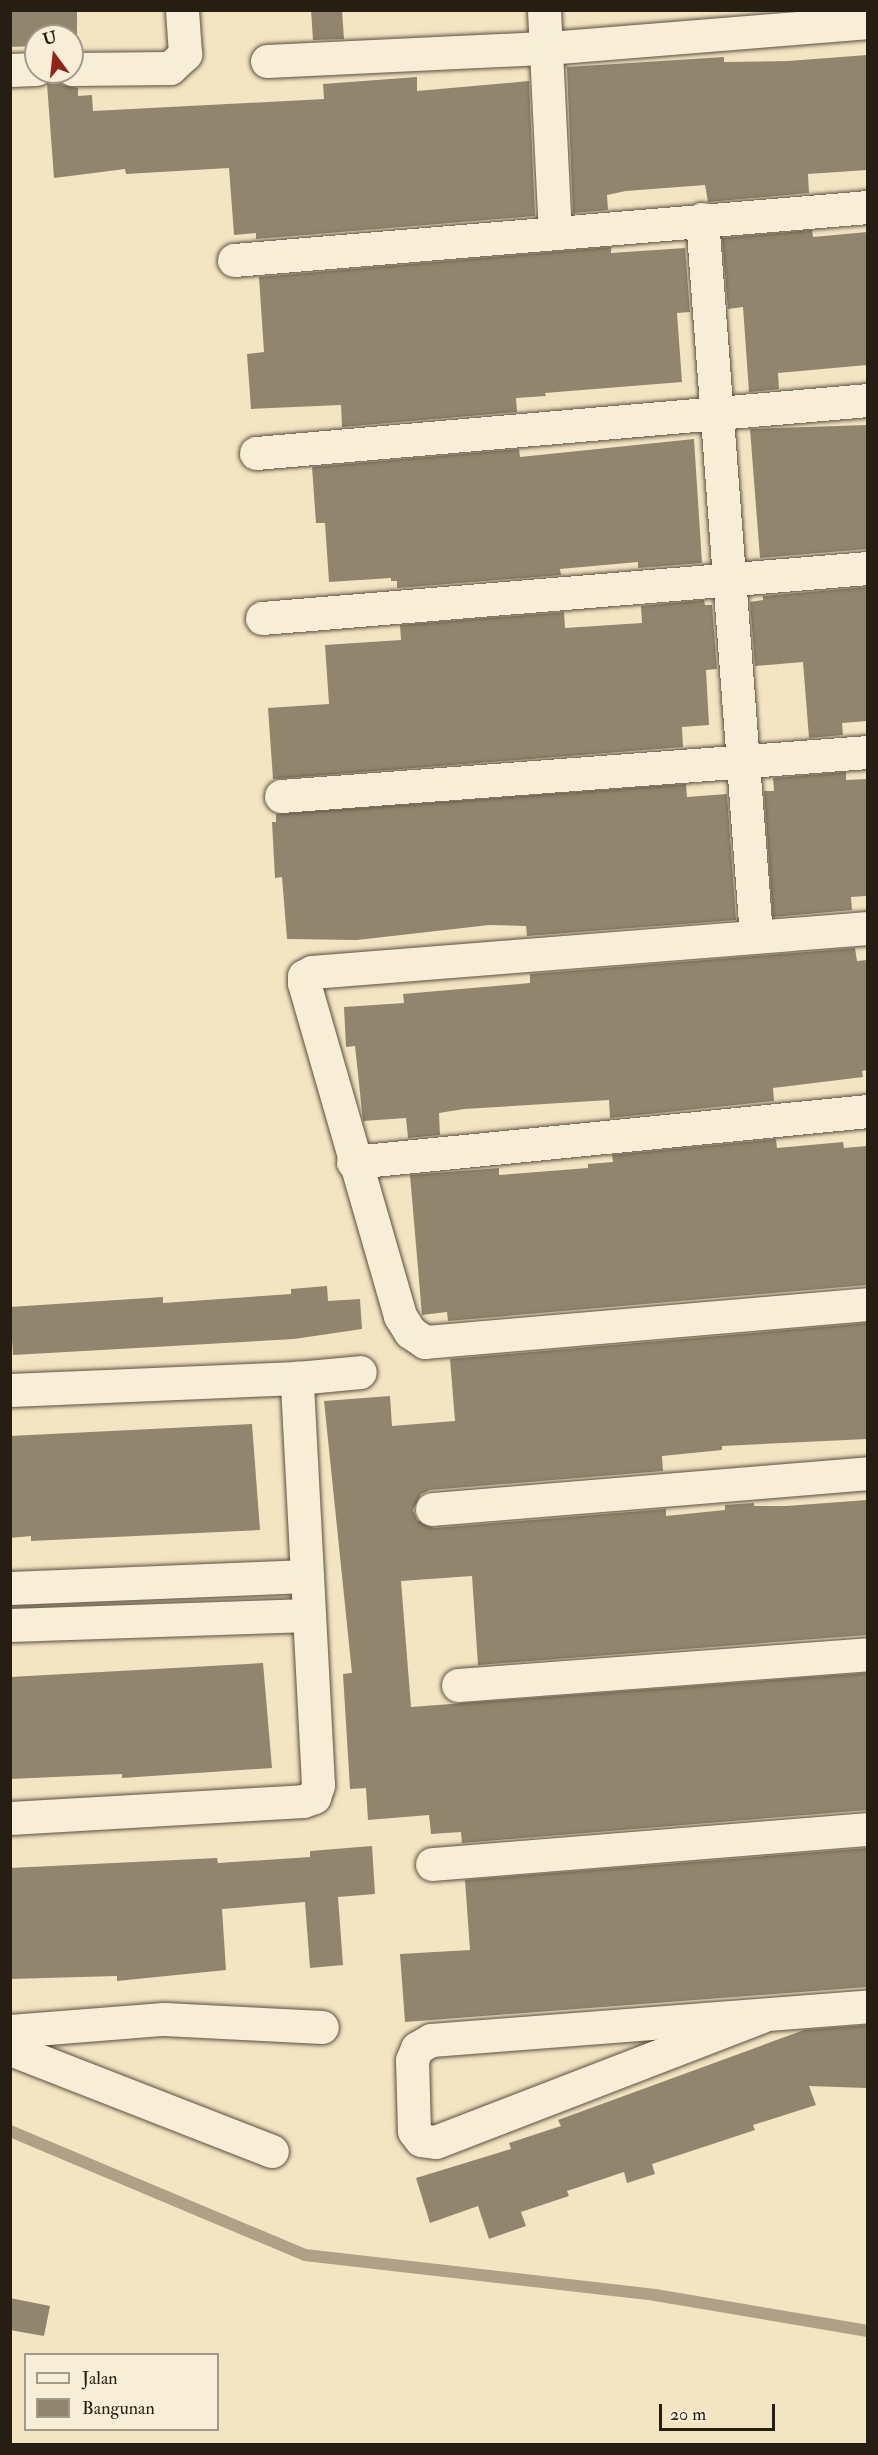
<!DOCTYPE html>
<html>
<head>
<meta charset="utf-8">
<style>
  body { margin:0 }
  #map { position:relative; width:878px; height:2455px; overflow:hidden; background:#f4e5c2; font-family:"IM FELL Double Pica",serif }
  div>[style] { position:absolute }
  .stream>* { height:12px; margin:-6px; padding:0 6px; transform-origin:6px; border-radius:6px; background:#aea186 }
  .building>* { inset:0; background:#91856e }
  .roads { filter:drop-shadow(0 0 2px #5a4f3f) drop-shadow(0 0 2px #5a4f3f) }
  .minor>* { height:33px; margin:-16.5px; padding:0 16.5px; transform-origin:16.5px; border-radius:16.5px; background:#f8eed7 }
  span { translate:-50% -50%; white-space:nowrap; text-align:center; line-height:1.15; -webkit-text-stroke:4.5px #f8eed7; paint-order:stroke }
  .frame { position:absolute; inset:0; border:12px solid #261d13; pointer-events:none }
  .legend { position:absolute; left:24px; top:2353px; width:195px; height:78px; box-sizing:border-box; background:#f8eed7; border:2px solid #a49a89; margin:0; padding:8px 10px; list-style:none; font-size:18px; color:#261d13 }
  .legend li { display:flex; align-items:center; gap:12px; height:30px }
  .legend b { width:30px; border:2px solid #a49a89 }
  .north { position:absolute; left:24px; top:24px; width:60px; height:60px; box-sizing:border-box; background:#f8eed7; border:2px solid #a49a89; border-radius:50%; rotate:345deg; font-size:16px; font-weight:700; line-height:24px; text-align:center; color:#261d13 }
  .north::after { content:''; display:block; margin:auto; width:21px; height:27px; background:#8f2418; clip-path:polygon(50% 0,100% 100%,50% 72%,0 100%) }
  .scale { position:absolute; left:659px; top:2404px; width:116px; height:27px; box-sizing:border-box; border:3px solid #261d13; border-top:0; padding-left:8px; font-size:18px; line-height:21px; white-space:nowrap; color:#261d13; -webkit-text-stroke:4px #f8eed7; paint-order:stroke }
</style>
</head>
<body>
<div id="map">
  <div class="stream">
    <div style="left:10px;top:2131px;width:320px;rotate:22.8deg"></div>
    <div style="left:305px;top:2255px;width:352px;rotate:6.5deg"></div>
    <div style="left:655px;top:2295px;width:216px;rotate:9.6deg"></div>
  </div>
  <div class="building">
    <div style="clip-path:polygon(10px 10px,77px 10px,77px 50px,72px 50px,72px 36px,36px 36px,36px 46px,10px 47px)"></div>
    <div style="clip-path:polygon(311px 10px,342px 10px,344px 39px,313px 40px)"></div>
    <div style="clip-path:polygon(867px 55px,867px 170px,808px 174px,809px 193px,708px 202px,705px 185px,626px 191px,607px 195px,608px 210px,573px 213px,567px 67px,724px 57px,724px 62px,788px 61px)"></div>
    <div style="clip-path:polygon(54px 72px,62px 85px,78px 88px,78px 96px,92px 95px,93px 111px,324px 99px,323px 84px,417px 77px,417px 91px,529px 81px,535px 216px,256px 239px,256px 233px,234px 235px,229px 168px,126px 174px,125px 169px,54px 178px,47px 84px)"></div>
    <div style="clip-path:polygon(812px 230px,813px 237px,867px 232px,867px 365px,778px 373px,779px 389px,749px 392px,743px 307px,728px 309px,722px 238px)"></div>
    <div style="clip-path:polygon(611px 247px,611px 253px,685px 248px,690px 312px,677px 313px,682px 382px,545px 393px,546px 396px,516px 398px,517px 412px,342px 427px,341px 405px,251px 409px,247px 354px,264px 352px,259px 277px)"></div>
    <div style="clip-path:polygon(867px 425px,867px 549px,760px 558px,750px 429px)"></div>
    <div style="clip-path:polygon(694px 439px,702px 563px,638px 568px,638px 562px,560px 569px,561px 575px,397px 588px,397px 581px,391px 581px,391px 578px,329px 582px,325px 523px,316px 523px,312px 467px,519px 449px,520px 457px)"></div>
    <div style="clip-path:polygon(867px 587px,867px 721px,842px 723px,843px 735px,809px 738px,803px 662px,755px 666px,750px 602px,763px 600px,763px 596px)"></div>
    <div style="clip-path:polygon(704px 600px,705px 605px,712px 605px,717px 669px,706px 670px,709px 725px,682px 727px,683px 747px,273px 779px,268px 708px,329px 704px,325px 645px,401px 640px,400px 625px,564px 612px,565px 628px,642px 623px,641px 606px)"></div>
    <div style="clip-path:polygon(846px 772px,846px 780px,867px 779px,867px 896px,851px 897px,852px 910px,773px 917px,764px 791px,774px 791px,773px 778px)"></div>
    <div style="clip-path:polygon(686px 784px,687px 797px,727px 794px,736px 920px,527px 936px,526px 926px,489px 925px,357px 940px,287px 939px,282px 877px,275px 878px,272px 822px,276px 822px,276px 814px)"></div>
    <div style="clip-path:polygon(855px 948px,857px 961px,867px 960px,867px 1070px,862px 1071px,863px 1077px,773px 1088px,774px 1101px,610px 1118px,609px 1100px,464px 1109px,439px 1113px,440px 1135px,408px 1138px,406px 1118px,363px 1121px,355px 1046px,346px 1047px,344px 1007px,404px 1003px,403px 994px,530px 983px,530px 974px)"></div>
    <div style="clip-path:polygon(776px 1139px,777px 1148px,843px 1142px,844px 1148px,867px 1146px,867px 1285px,448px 1321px,447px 1312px,422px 1315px,410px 1175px,499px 1168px,499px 1175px,588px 1168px,588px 1164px,613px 1162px,612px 1155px)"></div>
    <div style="clip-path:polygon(327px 1286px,328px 1301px,360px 1299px,362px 1329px,294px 1339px,13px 1355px,10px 1307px,163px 1297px,163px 1303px,291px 1294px,291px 1289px)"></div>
    <div style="clip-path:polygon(867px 1323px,867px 1439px,722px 1446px,722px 1450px,662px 1456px,663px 1471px,430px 1490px,421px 1494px,413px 1510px,417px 1520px,434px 1528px,666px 1509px,666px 1516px,725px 1510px,725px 1505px,754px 1503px,754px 1506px,786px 1506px,867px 1500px,867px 1635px,478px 1665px,472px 1576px,401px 1581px,411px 1707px,867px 1673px,867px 1810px,462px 1843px,461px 1832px,431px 1834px,429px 1815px,368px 1820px,366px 1788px,350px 1789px,343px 1674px,352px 1673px,324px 1401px,390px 1396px,392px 1426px,455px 1421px,450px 1359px)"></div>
    <div style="clip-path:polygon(252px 1424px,260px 1530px,31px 1541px,31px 1536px,10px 1538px,10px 1436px)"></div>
    <div style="clip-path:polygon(263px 1663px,272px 1768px,122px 1778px,122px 1774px,10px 1779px,10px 1677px)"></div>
    <div style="clip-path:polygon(372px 1846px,375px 1894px,338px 1897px,343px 1965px,310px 1968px,305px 1902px,222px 1909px,226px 1970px,117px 1981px,117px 1976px,10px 1979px,10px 1868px,217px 1858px,218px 1863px,310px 1857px,310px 1851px)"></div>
    <div style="clip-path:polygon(867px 1848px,867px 1987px,405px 2022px,400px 1954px,470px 1950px,465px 1880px)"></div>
    <div style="clip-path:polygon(867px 2025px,866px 2088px,809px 2086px,816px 2105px,753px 2125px,755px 2130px,652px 2164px,655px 2174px,627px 2183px,624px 2172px,567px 2191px,569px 2196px,521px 2212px,526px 2226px,489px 2239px,478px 2206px,430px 2223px,416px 2178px,511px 2149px,509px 2143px,561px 2126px,558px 2120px,804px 2030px)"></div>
    <div style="clip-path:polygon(10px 2298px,50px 2306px,44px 2336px,10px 2330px)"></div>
  </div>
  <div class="roads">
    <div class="minor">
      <div style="left:544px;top:10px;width:221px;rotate:87.2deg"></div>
      <div style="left:267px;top:61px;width:280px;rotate:-2.7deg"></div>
      <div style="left:547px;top:48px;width:322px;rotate:-4.6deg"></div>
      <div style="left:72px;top:69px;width:98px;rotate:-0.6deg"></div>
      <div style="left:170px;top:68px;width:21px;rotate:-43deg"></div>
      <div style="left:185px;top:54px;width:44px;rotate:-93.9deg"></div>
      <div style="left:10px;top:70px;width:26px;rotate:-2deg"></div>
      <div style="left:702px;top:219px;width:718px;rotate:85.69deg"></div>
      <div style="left:234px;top:260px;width:636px;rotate:-4.78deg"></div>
      <div style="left:256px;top:453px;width:614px;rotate:-4.95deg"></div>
      <div style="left:262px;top:618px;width:608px;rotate:-4.72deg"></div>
      <div style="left:281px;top:796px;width:589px;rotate:-4.29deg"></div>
      <div style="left:868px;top:928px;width:558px;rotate:175.48deg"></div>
      <div style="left:312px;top:972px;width:9px;rotate:153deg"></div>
      <div style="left:304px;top:976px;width:7px;rotate:90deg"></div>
      <div style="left:304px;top:983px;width:347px;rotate:73.9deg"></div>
      <div style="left:400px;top:1316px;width:19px;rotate:58deg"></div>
      <div style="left:410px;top:1332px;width:18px;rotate:34deg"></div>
      <div style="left:425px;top:1342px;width:445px;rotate:-4.9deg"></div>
      <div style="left:353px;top:1162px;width:518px;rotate:-5.66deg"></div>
      <div style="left:10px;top:1390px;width:287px;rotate:-2.4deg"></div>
      <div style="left:297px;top:1378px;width:63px;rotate:-5.4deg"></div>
      <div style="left:432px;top:1509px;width:437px;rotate:-4.7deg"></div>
      <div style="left:10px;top:1588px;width:297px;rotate:-2.3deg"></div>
      <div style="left:10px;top:1625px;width:299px;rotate:-1.9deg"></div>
      <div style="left:458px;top:1685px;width:411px;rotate:-4.3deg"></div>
      <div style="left:10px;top:1818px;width:293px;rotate:-3.3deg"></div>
      <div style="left:303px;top:1801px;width:12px;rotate:-20deg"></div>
      <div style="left:314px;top:1797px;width:13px;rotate:-72deg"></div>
      <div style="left:318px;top:1785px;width:408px;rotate:-93deg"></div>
      <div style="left:432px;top:1864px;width:437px;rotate:-4.6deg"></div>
      <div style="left:762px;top:2016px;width:350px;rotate:158.9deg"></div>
      <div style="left:435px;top:2142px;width:14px;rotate:-172deg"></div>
      <div style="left:421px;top:2140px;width:11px;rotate:-128deg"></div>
      <div style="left:414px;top:2131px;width:71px;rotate:-91.6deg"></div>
      <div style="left:412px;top:2060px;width:13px;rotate:-67deg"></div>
      <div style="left:417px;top:2048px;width:16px;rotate:-30deg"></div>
      <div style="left:431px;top:2040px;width:438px;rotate:-4.4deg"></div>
      <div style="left:10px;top:2031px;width:154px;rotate:-4.5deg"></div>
      <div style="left:164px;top:2019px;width:158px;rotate:2.9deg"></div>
      <div style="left:10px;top:2049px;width:281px;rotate:21.3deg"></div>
    </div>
  </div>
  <div class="frame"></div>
  <ul class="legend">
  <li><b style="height:8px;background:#f8eed7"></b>Jalan</li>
  <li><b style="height:16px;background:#91856e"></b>Bangunan</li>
  </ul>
  <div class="north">U</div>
  <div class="scale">20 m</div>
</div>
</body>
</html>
